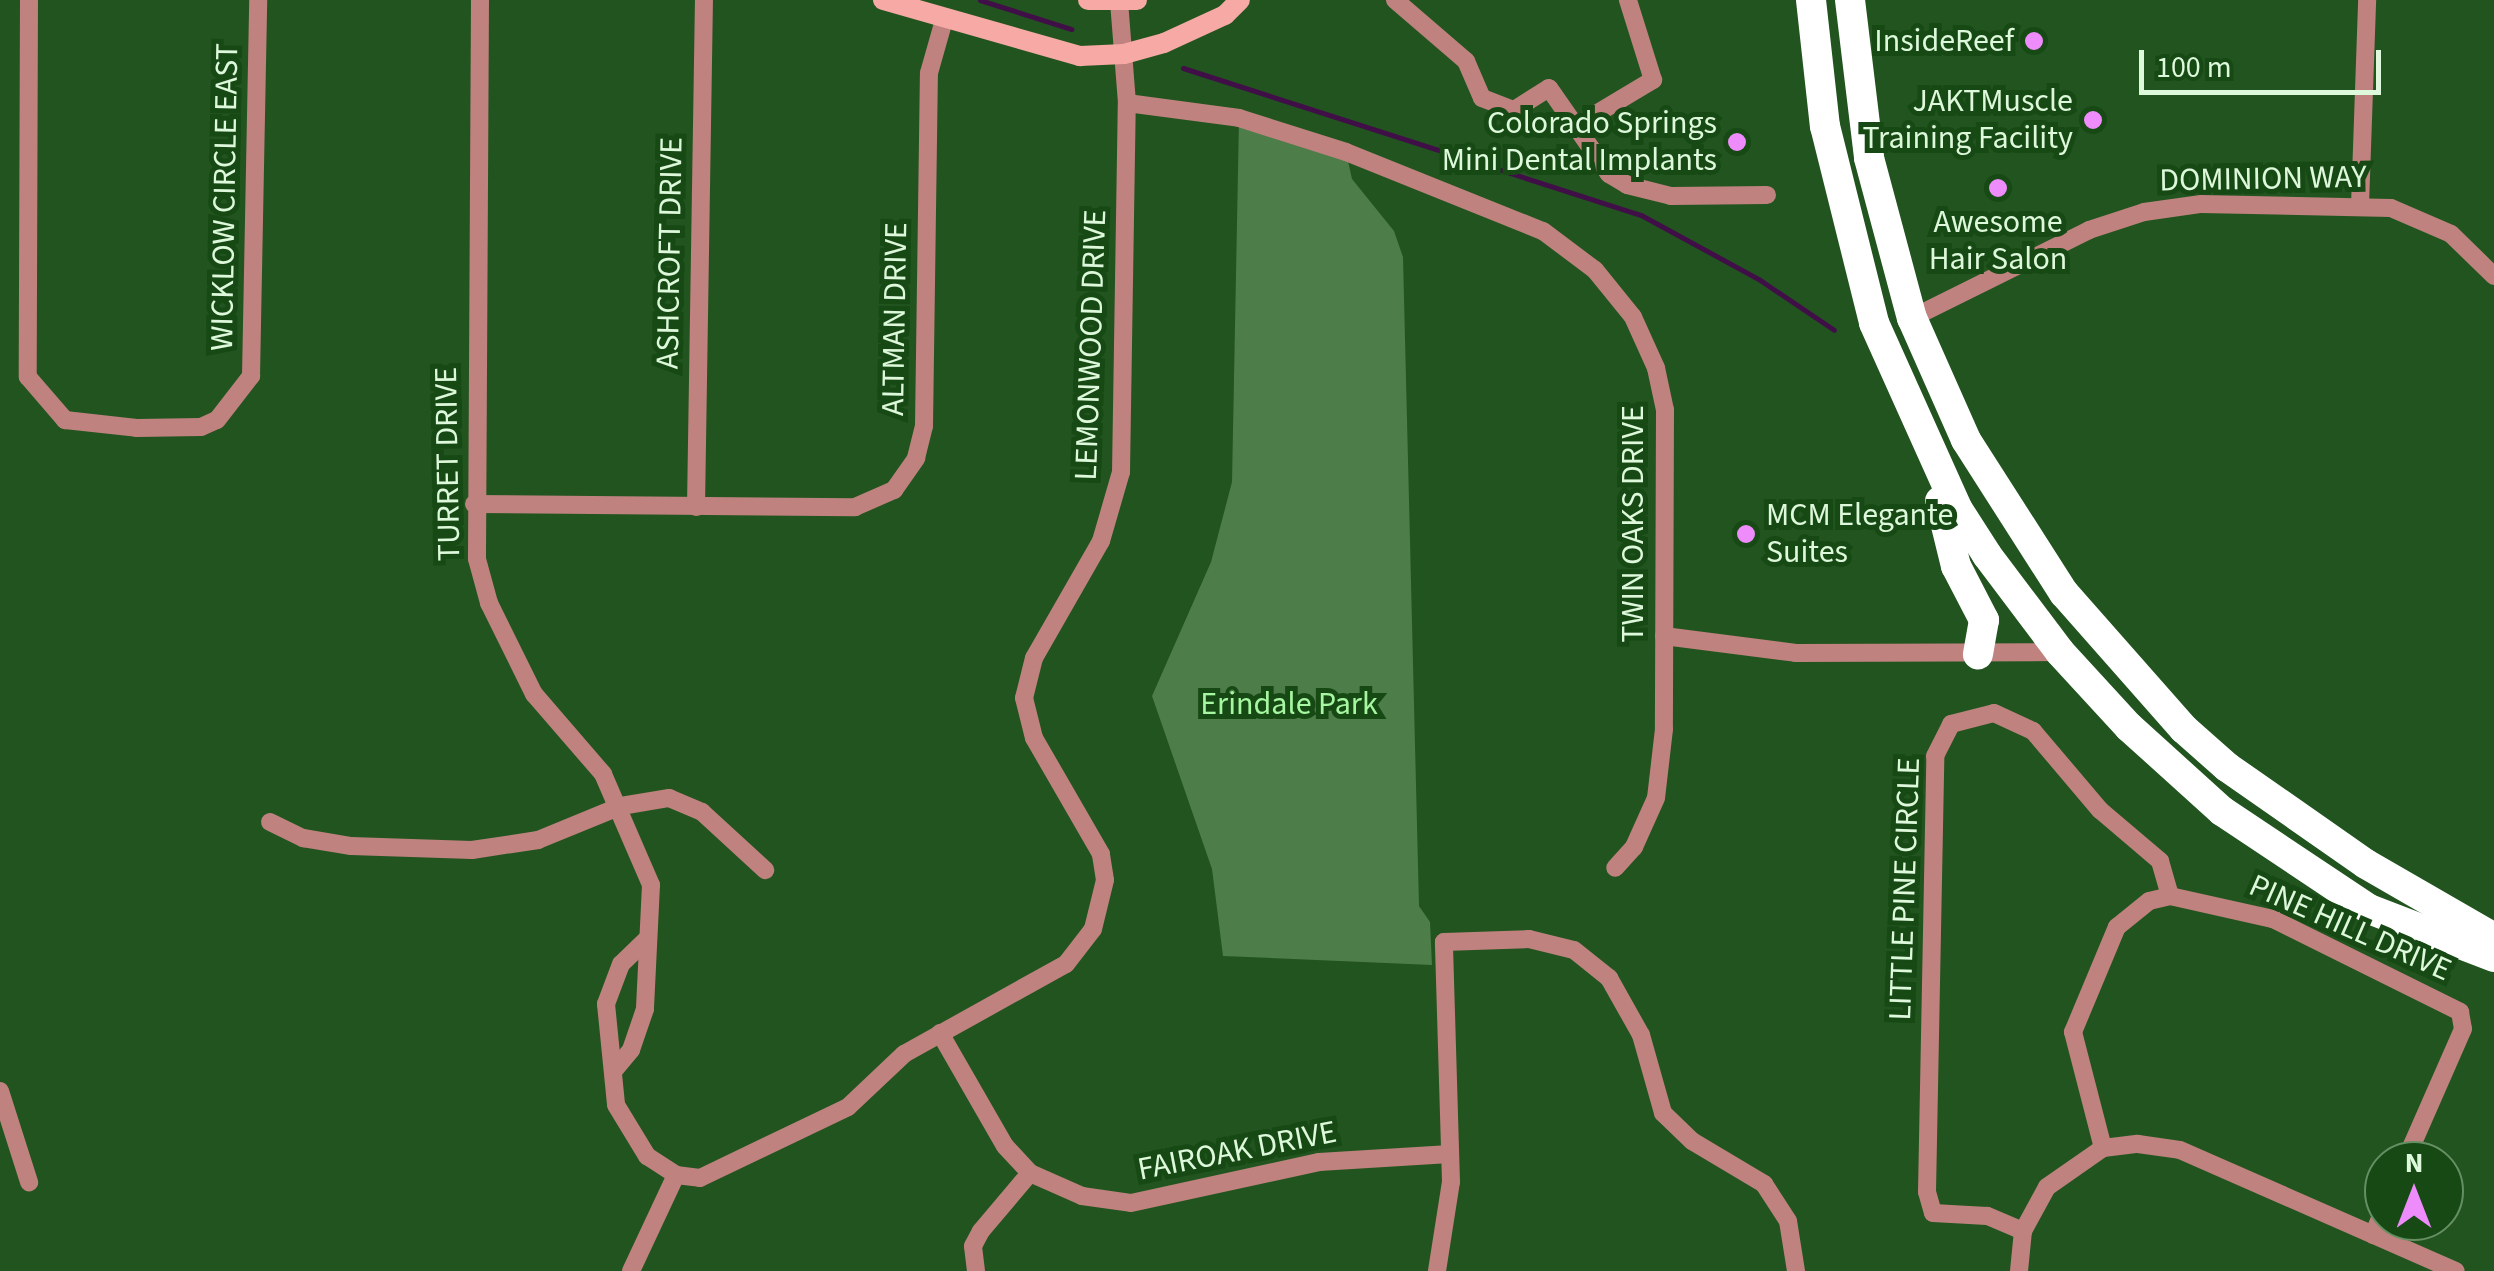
<!DOCTYPE html>
<html>
<head>
<meta charset="utf-8">
<style>
  body { margin:0 }
  #map { position:relative; width:2494px; height:1271px; overflow:hidden; background:#22541f; font-family:"Source Sans 3",sans-serif }
  div>[style] { position:absolute }
  .green>* { inset:0; background:#4d7d49 }
  .stream>* { height:5px; margin:-2.5px; padding:0 2.5px; transform-origin:2.5px; border-radius:2.5px; background:#410f48 }
  .street>* { height:18px; margin:-9px; padding:0 9px; transform-origin:9px; border-radius:9px; background:#bf827f }
  .secondary>* { height:20px; margin:-10px; padding:0 10px; transform-origin:10px; border-radius:10px; background:#f6a9a5 }
  .highway>* { height:30px; margin:-15px; padding:0 15px; transform-origin:15px; border-radius:15px; background:#fff }
  .dots>* { width:28px; height:28px; translate:-50% -50%; box-sizing:border-box; border:5px solid #164914; border-radius:50% }
  span { translate:-50% -50%; white-space:nowrap; text-align:center; line-height:1.15; -webkit-text-stroke:10px #164914; paint-order:stroke }
  .poi-label { font-size:32px; color:#ddf8da }
  .right { translate:-100% -50%; text-align:right }
  .left { translate:0 -50%; text-align:left }
  .street-label { font-size:32px; color:#ddf8da }
  .park-label { font-size:32px; color:#a7f6a1 }
  .north { position:absolute; left:2364px; top:1141px; width:100px; height:100px; box-sizing:border-box; background:#164914; border:2px solid #668f63; border-radius:50%; rotate:0deg; font-size:28px; font-weight:700; line-height:40px; text-align:center; color:#ddf8da }
  .north::after { content:''; display:block; margin:auto; width:35px; height:45px; background:#ed8cfa; clip-path:polygon(50% 0,100% 100%,50% 72%,0 100%) }
  .scale { position:absolute; left:2139px; top:50px; width:242px; height:45px; box-sizing:border-box; border:5px solid #ddf8da; border-top:0; padding-left:12px; font-size:30px; line-height:35px; white-space:nowrap; color:#ddf8da; -webkit-text-stroke:8px #164914; paint-order:stroke }
</style>
</head>
<body>
<div id="map">
  <div class="green">
    <div style="clip-path:polygon(1239px 118px,1346px 152px,1352px 179px,1394px 231px,1403px 257px,1419px 906px,1430px 922px,1432px 965px,1223px 956px,1212px 869px,1152px 696px,1211px 562px,1232px 482px)"></div>
  </div>
  <div class="stream">
    <div style="left:980px;top:0;width:96px;rotate:17.7deg"></div>
    <div style="left:1183px;top:68px;width:481px;rotate:17.8deg"></div>
    <div style="left:1641px;top:215px;width:136px;rotate:28.6deg"></div>
    <div style="left:1760px;top:280px;width:89px;rotate:34deg"></div>
  </div>
  <div class="street">
    <div style="left:29px;top:0;width:377px;rotate:90.2deg"></div>
    <div style="left:28px;top:377px;width:57px;rotate:49.3deg"></div>
    <div style="left:65px;top:420px;width:72px;rotate:6.3deg"></div>
    <div style="left:137px;top:428px;width:64px;rotate:-0.9deg"></div>
    <div style="left:201px;top:427px;width:17px;rotate:-24deg"></div>
    <div style="left:217px;top:420px;width:56px;rotate:-52.3deg"></div>
    <div style="left:251px;top:376px;width:376px;rotate:-88.9deg"></div>
    <div style="left:480px;top:0;width:559px;rotate:90.31deg"></div>
    <div style="left:477px;top:559px;width:46px;rotate:74.7deg"></div>
    <div style="left:489px;top:603px;width:102px;rotate:63.7deg"></div>
    <div style="left:534px;top:694px;width:106px;rotate:49.2deg"></div>
    <div style="left:603px;top:774px;width:121px;rotate:66.6deg"></div>
    <div style="left:651px;top:885px;width:124px;rotate:92.8deg"></div>
    <div style="left:645px;top:1009px;width:43px;rotate:108.9deg"></div>
    <div style="left:631px;top:1050px;width:26px;rotate:130deg"></div>
    <div style="left:1395px;top:0;width:94px;rotate:40.7deg"></div>
    <div style="left:1466px;top:61px;width:40px;rotate:66.6deg"></div>
    <div style="left:1482px;top:98px;width:34px;rotate:21deg"></div>
    <div style="left:1514px;top:110px;width:41px;rotate:-32.2deg"></div>
    <div style="left:1549px;top:88px;width:105px;rotate:55.1deg"></div>
    <div style="left:1609px;top:174px;width:21px;rotate:31deg"></div>
    <div style="left:1627px;top:185px;width:45px;rotate:14deg"></div>
    <div style="left:1671px;top:196px;width:96px;rotate:-0.6deg"></div>
    <div style="left:1127px;top:103px;width:113px;rotate:7.6deg"></div>
    <div style="left:1239px;top:118px;width:112px;rotate:17.6deg"></div>
    <div style="left:1346px;top:152px;width:212px;rotate:21.9deg"></div>
    <div style="left:1543px;top:231px;width:65px;rotate:36.9deg"></div>
    <div style="left:1595px;top:270px;width:60px;rotate:51deg"></div>
    <div style="left:1633px;top:317px;width:56px;rotate:65.7deg"></div>
    <div style="left:1656px;top:368px;width:43px;rotate:77.9deg"></div>
    <div style="left:1665px;top:410px;width:319px;rotate:90.2deg"></div>
    <div style="left:1664px;top:729px;width:69px;rotate:96.6deg"></div>
    <div style="left:1656px;top:798px;width:54px;rotate:114.2deg"></div>
    <div style="left:1634px;top:847px;width:28px;rotate:132deg"></div>
    <div style="left:1576px;top:126px;width:90px;rotate:-30.9deg"></div>
    <div style="left:1653px;top:80px;width:84px;rotate:-107.4deg"></div>
    <div style="left:2360px;top:205px;width:205px;rotate:-88deg"></div>
    <div style="left:1912px;top:318px;width:198px;rotate:-26.4deg"></div>
    <div style="left:2089px;top:230px;width:58px;rotate:-18.1deg"></div>
    <div style="left:2144px;top:212px;width:58px;rotate:-8deg"></div>
    <div style="left:2201px;top:204px;width:190px;rotate:1.2deg"></div>
    <div style="left:2391px;top:208px;width:65px;rotate:23.4deg"></div>
    <div style="left:2451px;top:234px;width:60px;rotate:44.3deg"></div>
    <div style="left:474px;top:504px;width:381px;rotate:0.5deg"></div>
    <div style="left:855px;top:507px;width:43px;rotate:-23.6deg"></div>
    <div style="left:894px;top:490px;width:39px;rotate:-55deg"></div>
    <div style="left:916px;top:458px;width:33px;rotate:-76deg"></div>
    <div style="left:924px;top:426px;width:353px;rotate:-89.2deg"></div>
    <div style="left:929px;top:73px;width:55px;rotate:-74.2deg"></div>
    <div style="left:696px;top:507px;width:507px;rotate:-89.1deg"></div>
    <div style="left:1664px;top:636px;width:133px;rotate:7.3deg"></div>
    <div style="left:1796px;top:653px;width:264px;rotate:-0.2deg"></div>
    <div style="left:270px;top:822px;width:37px;rotate:26deg"></div>
    <div style="left:303px;top:838px;width:49px;rotate:9.5deg"></div>
    <div style="left:351px;top:846px;width:121px;rotate:1.9deg"></div>
    <div style="left:472px;top:850px;width:67px;rotate:-8.6deg"></div>
    <div style="left:538px;top:840px;width:90px;rotate:-22.3deg"></div>
    <div style="left:621px;top:806px;width:49px;rotate:-9.5deg"></div>
    <div style="left:669px;top:798px;width:36px;rotate:23deg"></div>
    <div style="left:702px;top:812px;width:86px;rotate:42.6deg"></div>
    <div style="left:648px;top:938px;width:37px;rotate:136deg"></div>
    <div style="left:621px;top:964px;width:43px;rotate:110.6deg"></div>
    <div style="left:606px;top:1004px;width:101px;rotate:84.3deg"></div>
    <div style="left:616px;top:1105px;width:60px;rotate:58.7deg"></div>
    <div style="left:647px;top:1156px;width:35px;rotate:33deg"></div>
    <div style="left:676px;top:1175px;width:24px;rotate:7deg"></div>
    <div style="left:700px;top:1178px;width:164px;rotate:-25.6deg"></div>
    <div style="left:848px;top:1107px;width:77px;rotate:-43.4deg"></div>
    <div style="left:904px;top:1054px;width:185px;rotate:-29.1deg"></div>
    <div style="left:1066px;top:964px;width:44px;rotate:-52.4deg"></div>
    <div style="left:1093px;top:929px;width:50px;rotate:-76.2deg"></div>
    <div style="left:1105px;top:880px;width:26px;rotate:-99deg"></div>
    <div style="left:1101px;top:854px;width:134px;rotate:-120deg"></div>
    <div style="left:1034px;top:738px;width:41px;rotate:-104deg"></div>
    <div style="left:1024px;top:698px;width:41px;rotate:-76deg"></div>
    <div style="left:1034px;top:658px;width:135px;rotate:-60.2deg"></div>
    <div style="left:1101px;top:541px;width:72px;rotate:-73.8deg"></div>
    <div style="left:1121px;top:472px;width:369px;rotate:-89.1deg"></div>
    <div style="left:1127px;top:103px;width:101px;rotate:-94.5deg"></div>
    <div style="left:940px;top:1033px;width:130px;rotate:60.1deg"></div>
    <div style="left:1005px;top:1146px;width:37px;rotate:47deg"></div>
    <div style="left:1030px;top:1173px;width:57px;rotate:23.9deg"></div>
    <div style="left:1082px;top:1196px;width:49px;rotate:8.1deg"></div>
    <div style="left:1131px;top:1203px;width:192px;rotate:-12.3deg"></div>
    <div style="left:1319px;top:1162px;width:131px;rotate:-3.5deg"></div>
    <div style="left:0;top:1091px;width:96px;rotate:72.3deg"></div>
    <div style="left:2103px;top:1148px;width:120px;rotate:-104.5deg"></div>
    <div style="left:2073px;top:1032px;width:114px;rotate:-67.3deg"></div>
    <div style="left:2117px;top:927px;width:41px;rotate:-39.1deg"></div>
    <div style="left:2149px;top:901px;width:22px;rotate:-13deg"></div>
    <div style="left:2170px;top:896px;width:106px;rotate:12.6deg"></div>
    <div style="left:2273px;top:919px;width:209px;rotate:26.4deg"></div>
    <div style="left:2460px;top:1012px;width:17px;rotate:80deg"></div>
    <div style="left:2463px;top:1029px;width:144px;rotate:113.7deg"></div>
    <div style="left:2023px;top:1231px;width:39px;rotate:-157deg"></div>
    <div style="left:1987px;top:1216px;width:54px;rotate:-176.8deg"></div>
    <div style="left:1933px;top:1213px;width:22px;rotate:-106deg"></div>
    <div style="left:1927px;top:1192px;width:436px;rotate:-88.9deg"></div>
    <div style="left:1935px;top:756px;width:36px;rotate:-63deg"></div>
    <div style="left:1951px;top:724px;width:44px;rotate:-14.3deg"></div>
    <div style="left:1994px;top:713px;width:43px;rotate:24.8deg"></div>
    <div style="left:2033px;top:731px;width:104px;rotate:49.7deg"></div>
    <div style="left:2100px;top:810px;width:79px;rotate:40.4deg"></div>
    <div style="left:2160px;top:861px;width:36px;rotate:74deg"></div>
    <div style="left:2373px;top:1235px;width:28px;rotate:-67deg"></div>
    <div style="left:631px;top:1271px;width:106px;rotate:-64.9deg"></div>
    <div style="left:976px;top:1271px;width:25px;rotate:-97deg"></div>
    <div style="left:973px;top:1246px;width:17px;rotate:-62deg"></div>
    <div style="left:981px;top:1231px;width:76px;rotate:-49.8deg"></div>
    <div style="left:1437px;top:1271px;width:90px;rotate:-81.1deg"></div>
    <div style="left:1451px;top:1182px;width:240px;rotate:-91.7deg"></div>
    <div style="left:1444px;top:942px;width:85px;rotate:-2deg"></div>
    <div style="left:1529px;top:939px;width:46px;rotate:13.7deg"></div>
    <div style="left:1574px;top:950px;width:45px;rotate:38.7deg"></div>
    <div style="left:1609px;top:978px;width:65px;rotate:60.7deg"></div>
    <div style="left:1641px;top:1035px;width:81px;rotate:74.2deg"></div>
    <div style="left:1663px;top:1113px;width:40px;rotate:44deg"></div>
    <div style="left:1692px;top:1141px;width:84px;rotate:30.8deg"></div>
    <div style="left:1764px;top:1184px;width:44px;rotate:57deg"></div>
    <div style="left:1788px;top:1221px;width:51px;rotate:80.9deg"></div>
    <div style="left:2019px;top:1271px;width:40px;rotate:-84.3deg"></div>
    <div style="left:2023px;top:1231px;width:50px;rotate:-61.4deg"></div>
    <div style="left:2047px;top:1187px;width:68px;rotate:-34.9deg"></div>
    <div style="left:2103px;top:1148px;width:35px;rotate:-7deg"></div>
    <div style="left:2138px;top:1144px;width:42px;rotate:8.1deg"></div>
    <div style="left:2180px;top:1150px;width:301px;rotate:23.7deg"></div>
  </div>
  <div class="secondary">
    <div style="left:883px;top:0;width:205px;rotate:15.9deg"></div>
    <div style="left:1080px;top:56px;width:44px;rotate:-2.6deg"></div>
    <div style="left:1124px;top:54px;width:41px;rotate:-15.4deg"></div>
    <div style="left:1164px;top:43px;width:67px;rotate:-24.7deg"></div>
    <div style="left:1225px;top:15px;width:21px;rotate:-45deg"></div>
    <div style="left:1088px;top:0;width:49px"></div>
  </div>
  <div class="highway">
    <div style="left:1811px;top:0;width:127px;rotate:83.7deg"></div>
    <div style="left:1825px;top:126px;width:203px;rotate:76deg"></div>
    <div style="left:1874px;top:323px;width:203px;rotate:65.8deg"></div>
    <div style="left:1957px;top:508px;width:56px;rotate:57.4deg"></div>
    <div style="left:1987px;top:555px;width:121px;rotate:53deg"></div>
    <div style="left:2060px;top:652px;width:102px;rotate:47.4deg"></div>
    <div style="left:2129px;top:727px;width:125px;rotate:42.1deg"></div>
    <div style="left:2222px;top:811px;width:177px;rotate:33.7deg"></div>
    <div style="left:2369px;top:909px;width:134px;rotate:21deg"></div>
    <div style="left:1850px;top:0;width:159px;rotate:83.1deg"></div>
    <div style="left:1869px;top:158px;width:166px;rotate:75deg"></div>
    <div style="left:1912px;top:318px;width:133px;rotate:66.1deg"></div>
    <div style="left:1966px;top:440px;width:182px;rotate:57.4deg"></div>
    <div style="left:2064px;top:593px;width:181px;rotate:48.6deg"></div>
    <div style="left:2184px;top:729px;width:57px;rotate:41.5deg"></div>
    <div style="left:2227px;top:767px;width:169px;rotate:34.9deg"></div>
    <div style="left:2366px;top:864px;width:148px;rotate:30deg"></div>
    <div style="left:1940px;top:501px;width:67px;rotate:76.2deg"></div>
    <div style="left:1956px;top:566px;width:61px;rotate:62.6deg"></div>
    <div style="left:1984px;top:620px;width:35px;rotate:100deg"></div>
  </div>
  <div class="dots">
    <div style="left:2034px;top:41px;background:#ed8cfa"></div>
    <div style="left:2093px;top:120px;background:#ed8cfa"></div>
    <div style="left:1737px;top:142px;background:#ed8cfa"></div>
    <div style="left:1998px;top:188px;background:#ed8cfa"></div>
    <div style="left:1746px;top:534px;background:#ed8cfa"></div>
  </div>
  <div class="poi-label">
    <span class="right" style="left:2014px;top:41px">InsideReef</span>
    <span class="right" style="left:2073px;top:120px">JAKTMuscle<br>Training Facility</span>
    <span class="right" style="left:1717px;top:142px">Colorado Springs<br>Mini Dental Implants</span>
    <span style="left:1998px;top:241px">Awesome<br>Hair Salon</span>
    <span class="left" style="left:1766px;top:534px">MCM Elegante<br>Suites</span>
  </div>
  <div class="street-label">
    <span style="left:2263px;top:179px;rotate:-1deg">DOMINION WAY</span>
    <span style="left:225px;top:197px;rotate:-89deg">WICKLOW CIRCLE EAST</span>
    <span style="left:670px;top:253px;rotate:-89deg">ASHCROFT DRIVE</span>
    <span style="left:895px;top:319px;rotate:-89deg">ALTMAN DRIVE</span>
    <span style="left:1091px;top:345px;rotate:-88deg">LEMONWOOD DRIVE</span>
    <span style="left:448px;top:464px;rotate:-91deg">TURRET DRIVE</span>
    <span style="left:1633px;top:524px;rotate:-90deg">TWIN OAKS DRIVE</span>
    <span style="left:1905px;top:889px;rotate:-88deg">LITTLE PINE CIRCLE</span>
    <span style="left:2350px;top:928px;rotate:24deg">PINE HILL DRIVE</span>
    <span style="left:1237px;top:1151px;rotate:-11deg">FAIROAK DRIVE</span>
  </div>
  <div class="park-label">
    <span style="left:1289px;top:704px">Erindale Park</span>
  </div>
  <div class="north">N</div>
  <div class="scale">100 m</div>
</div>
</body>
</html>
